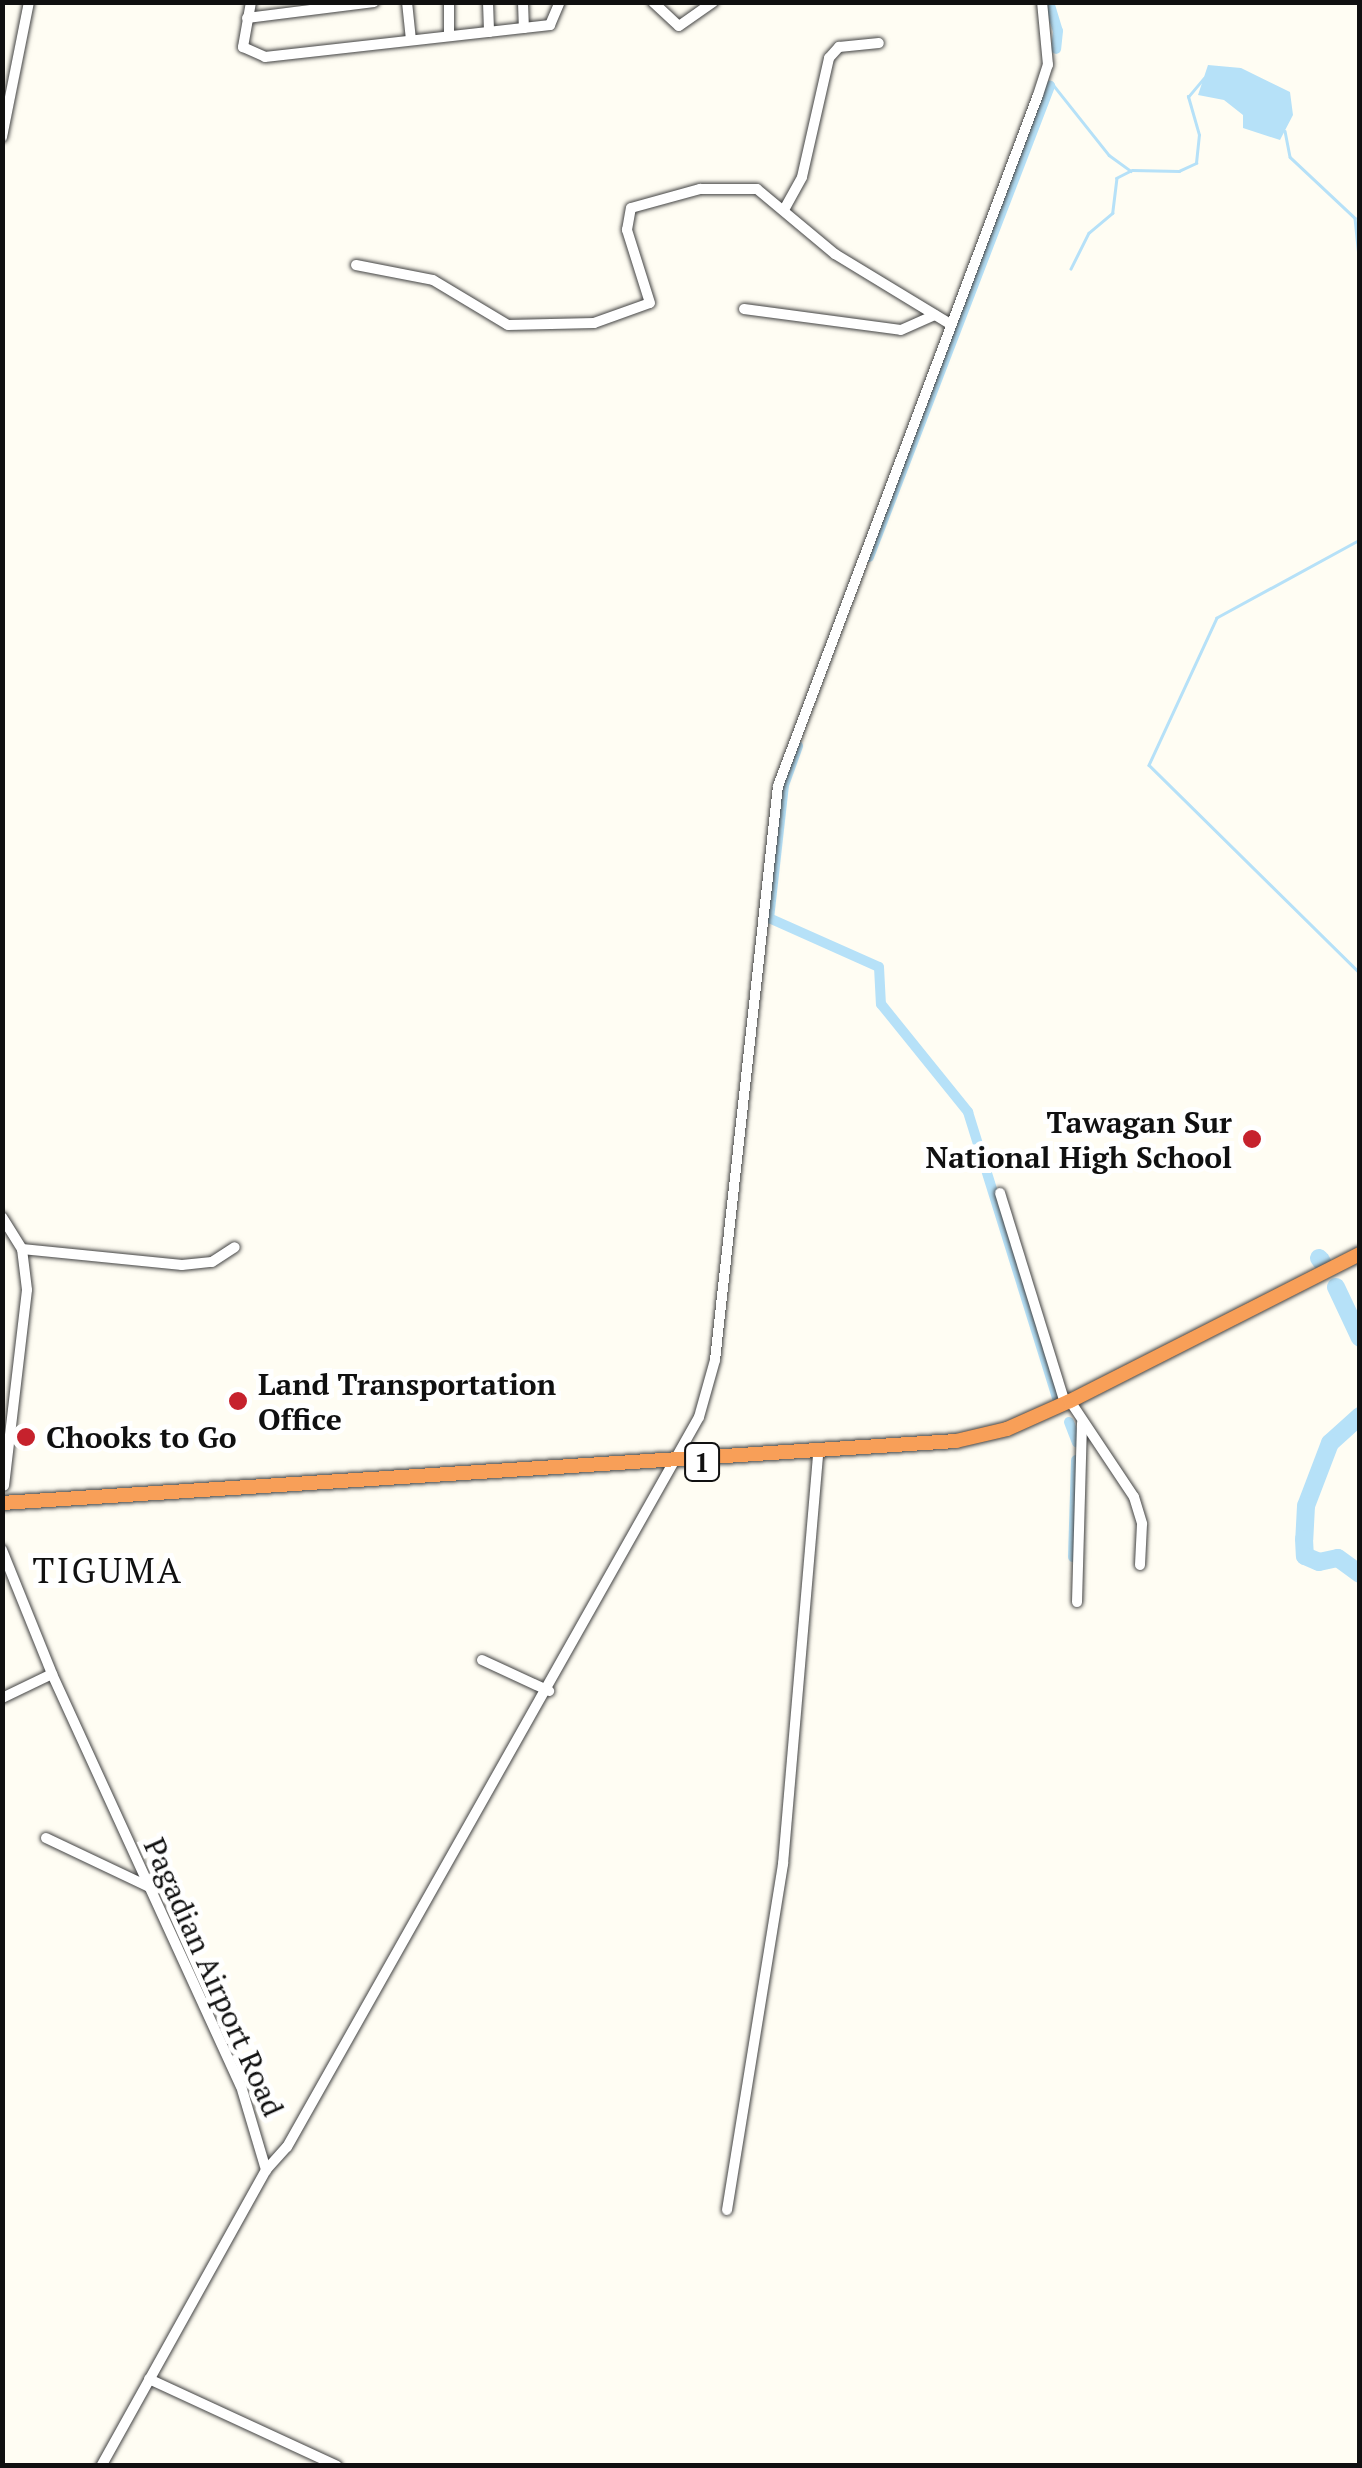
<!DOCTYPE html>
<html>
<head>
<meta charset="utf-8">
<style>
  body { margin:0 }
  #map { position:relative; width:1362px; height:2468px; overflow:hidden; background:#fffdf3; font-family:"PT Serif",serif }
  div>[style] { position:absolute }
  .water>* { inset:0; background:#b6e1f8 }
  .stream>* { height:2.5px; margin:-1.25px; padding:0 1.25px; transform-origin:1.25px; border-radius:1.25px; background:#b6e1f8 }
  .canal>* { height:10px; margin:-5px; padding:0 5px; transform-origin:5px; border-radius:5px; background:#b6e1f8 }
  .river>* { height:18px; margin:-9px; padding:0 9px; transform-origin:9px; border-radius:9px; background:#b6e1f8 }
  .roads { filter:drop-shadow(0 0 2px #434343) drop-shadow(0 0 2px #434343) }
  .minor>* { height:10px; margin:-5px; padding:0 5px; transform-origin:5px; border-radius:5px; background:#fff }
  .highway>* { height:14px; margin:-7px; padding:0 7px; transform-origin:7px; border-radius:7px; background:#f89f58 }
  .dots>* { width:28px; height:28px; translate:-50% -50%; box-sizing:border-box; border:5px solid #fff; border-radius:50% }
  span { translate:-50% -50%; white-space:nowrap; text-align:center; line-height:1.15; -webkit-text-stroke:10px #fff; paint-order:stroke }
  .shield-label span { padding:2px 8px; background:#fff; border:2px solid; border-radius:8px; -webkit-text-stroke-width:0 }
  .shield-label { font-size:28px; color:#101010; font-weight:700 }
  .poi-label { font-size:30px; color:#101010; font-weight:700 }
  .right { translate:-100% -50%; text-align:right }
  .left { translate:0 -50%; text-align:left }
  .street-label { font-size:30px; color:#101010 }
  .quarter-label { font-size:35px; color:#101010; letter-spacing:2.5px }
  .frame { position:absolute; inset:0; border:5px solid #101010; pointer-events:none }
</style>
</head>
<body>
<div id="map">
  <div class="water">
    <div style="clip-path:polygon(1208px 65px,1241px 68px,1290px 92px,1293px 115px,1280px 140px,1243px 128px,1243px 115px,1224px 100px,1198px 95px)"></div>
  </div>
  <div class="stream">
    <div style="left:1051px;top:82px;width:93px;rotate:51.5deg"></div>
    <div style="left:1109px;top:155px;width:27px;rotate:36deg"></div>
    <div style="left:1131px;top:171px;width:16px;rotate:153deg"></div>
    <div style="left:1117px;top:178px;width:35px;rotate:97deg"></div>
    <div style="left:1113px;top:213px;width:31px;rotate:140deg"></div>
    <div style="left:1089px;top:233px;width:40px;rotate:116.6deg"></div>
    <div style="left:1285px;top:131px;width:26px;rotate:79deg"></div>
    <div style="left:1290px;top:157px;width:89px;rotate:43.2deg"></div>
    <div style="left:1355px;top:218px;width:48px;rotate:84.1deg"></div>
    <div style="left:1132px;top:170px;width:47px;rotate:1.2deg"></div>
    <div style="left:1179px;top:171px;width:19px;rotate:-25deg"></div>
    <div style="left:1196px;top:163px;width:28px;rotate:-84deg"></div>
    <div style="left:1199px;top:135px;width:40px;rotate:-106deg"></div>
    <div style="left:1188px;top:97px;width:25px;rotate:-50deg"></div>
    <div style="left:1360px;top:540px;width:163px;rotate:151.4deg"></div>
    <div style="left:1217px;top:618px;width:162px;rotate:114.8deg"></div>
    <div style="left:1149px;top:765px;width:296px;rotate:44.6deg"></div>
    <div style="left:1319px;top:1258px;width:8px;rotate:-23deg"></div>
  </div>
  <div class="canal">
    <div style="left:1049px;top:2px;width:30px;rotate:73deg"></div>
    <div style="left:1058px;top:31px;width:18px;rotate:96deg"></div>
    <div style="left:869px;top:557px;width:505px;rotate:-68.98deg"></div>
    <div style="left:798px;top:746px;width:41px;rotate:109.7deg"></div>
    <div style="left:784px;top:785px;width:134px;rotate:96.4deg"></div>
    <div style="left:769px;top:918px;width:120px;rotate:24deg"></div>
    <div style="left:879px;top:967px;width:37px;rotate:87deg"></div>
    <div style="left:881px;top:1004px;width:139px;rotate:51.1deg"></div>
    <div style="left:968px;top:1112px;width:299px;rotate:72.7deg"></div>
    <div style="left:1069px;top:1422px;width:22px;rotate:69deg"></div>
    <div style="left:1073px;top:1557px;width:97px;rotate:-88.2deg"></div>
  </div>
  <div class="river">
    <div style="left:1319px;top:1258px;width:5px;rotate:53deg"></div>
    <div style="left:1336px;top:1287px;width:56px;rotate:64.8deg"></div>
    <div style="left:1360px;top:1416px;width:40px;rotate:138deg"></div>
    <div style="left:1330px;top:1443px;width:67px;rotate:110.9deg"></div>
    <div style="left:1306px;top:1506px;width:33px;rotate:93deg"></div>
    <div style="left:1304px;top:1539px;width:17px;rotate:87deg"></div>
    <div style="left:1305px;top:1556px;width:15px;rotate:23deg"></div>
    <div style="left:1319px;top:1562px;width:19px;rotate:-12deg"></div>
    <div style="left:1338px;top:1558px;width:27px;rotate:36deg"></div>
  </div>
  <div class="roads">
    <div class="minor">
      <div style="left:251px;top:2px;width:46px;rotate:100.1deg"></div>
      <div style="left:243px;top:47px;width:24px;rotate:24deg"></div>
      <div style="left:265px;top:57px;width:287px;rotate:-6.4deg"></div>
      <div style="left:550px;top:25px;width:25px;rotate:-67deg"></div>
      <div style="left:407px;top:2px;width:38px;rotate:84deg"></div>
      <div style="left:449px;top:2px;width:34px;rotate:90deg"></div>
      <div style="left:488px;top:2px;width:30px;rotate:88deg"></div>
      <div style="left:523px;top:2px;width:26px;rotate:88deg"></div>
      <div style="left:653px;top:2px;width:35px;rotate:43deg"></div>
      <div style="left:679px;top:26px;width:42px;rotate:-35.2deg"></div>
      <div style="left:247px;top:18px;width:128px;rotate:-7.2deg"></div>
      <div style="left:2px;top:137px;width:138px;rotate:-78.7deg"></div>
      <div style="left:785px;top:208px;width:35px;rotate:-61deg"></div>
      <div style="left:802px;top:177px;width:122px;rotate:-77.2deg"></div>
      <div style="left:829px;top:58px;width:15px;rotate:-48deg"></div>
      <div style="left:839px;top:47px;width:40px;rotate:-5.7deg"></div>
      <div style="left:356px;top:265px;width:78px;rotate:11deg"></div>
      <div style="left:433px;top:280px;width:87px;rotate:31deg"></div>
      <div style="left:508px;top:325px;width:86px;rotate:-1.3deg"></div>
      <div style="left:594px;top:323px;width:59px;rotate:-19.7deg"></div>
      <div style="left:650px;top:303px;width:77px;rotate:-107.5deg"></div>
      <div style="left:627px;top:230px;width:22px;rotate:-80deg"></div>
      <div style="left:631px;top:208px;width:72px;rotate:-15.4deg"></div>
      <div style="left:700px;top:189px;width:57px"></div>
      <div style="left:757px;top:189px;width:102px;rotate:39.8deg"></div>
      <div style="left:835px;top:254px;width:135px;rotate:31.3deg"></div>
      <div style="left:744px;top:309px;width:158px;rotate:7.6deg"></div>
      <div style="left:901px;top:330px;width:37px;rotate:-24deg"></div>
      <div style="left:1000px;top:1193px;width:220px;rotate:72.8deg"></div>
      <div style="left:2px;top:1217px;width:38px;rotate:58deg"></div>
      <div style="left:22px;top:1249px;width:41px;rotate:83deg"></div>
      <div style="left:27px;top:1290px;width:197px;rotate:96.7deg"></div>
      <div style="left:22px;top:1249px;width:161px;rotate:5.7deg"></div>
      <div style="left:182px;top:1265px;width:30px;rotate:-6deg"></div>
      <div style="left:212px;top:1262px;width:27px;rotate:-33deg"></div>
      <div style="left:1070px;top:1401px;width:115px;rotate:56.3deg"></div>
      <div style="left:1134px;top:1497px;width:28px;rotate:73deg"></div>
      <div style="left:1142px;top:1524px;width:41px;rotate:92.8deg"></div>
      <div style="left:2px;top:1550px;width:134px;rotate:68deg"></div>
      <div style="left:52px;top:1674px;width:453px;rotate:65.4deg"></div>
      <div style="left:241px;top:2086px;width:88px;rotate:73.4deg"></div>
      <div style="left:266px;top:2170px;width:339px;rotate:119.1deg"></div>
      <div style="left:1077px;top:1602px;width:179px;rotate:-88.4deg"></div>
      <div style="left:482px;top:1660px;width:74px;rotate:24.8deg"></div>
      <div style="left:2px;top:1698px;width:55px;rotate:-25.6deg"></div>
      <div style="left:46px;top:1838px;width:112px;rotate:25.4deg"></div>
      <div style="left:266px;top:2170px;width:31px;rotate:-48deg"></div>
      <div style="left:287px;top:2147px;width:838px;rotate:-60.56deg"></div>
      <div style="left:699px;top:1417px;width:59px;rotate:-74.3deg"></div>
      <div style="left:715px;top:1360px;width:577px;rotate:-83.74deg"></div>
      <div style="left:778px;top:786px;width:738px;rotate:-69.38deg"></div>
      <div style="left:1038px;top:95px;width:32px;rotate:-72deg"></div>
      <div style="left:1048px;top:65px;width:63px;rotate:-95.4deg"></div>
      <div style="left:727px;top:2210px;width:351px;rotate:-80.8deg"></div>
      <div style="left:783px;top:1864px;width:410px;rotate:-85.1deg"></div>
      <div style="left:149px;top:2379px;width:207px;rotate:24.8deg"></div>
    </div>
    <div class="highway">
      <div style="left:2px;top:1503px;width:956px;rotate:-3.72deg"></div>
      <div style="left:956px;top:1441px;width:52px;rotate:-13.2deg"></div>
      <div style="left:1007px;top:1429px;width:69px;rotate:-24deg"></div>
      <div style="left:1070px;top:1401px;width:325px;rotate:-26.9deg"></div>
    </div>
  </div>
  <div class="dots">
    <div style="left:1252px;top:1139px;background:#c6222d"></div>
    <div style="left:238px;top:1401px;background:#c6222d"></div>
    <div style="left:26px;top:1437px;background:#c6222d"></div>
  </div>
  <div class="shield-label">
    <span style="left:702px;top:1462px">1</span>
  </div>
  <div class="poi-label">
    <span class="right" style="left:1232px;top:1139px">Tawagan Sur<br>National High School</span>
    <span class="left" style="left:258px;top:1401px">Land Transportation<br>Office</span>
    <span class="left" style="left:46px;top:1437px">Chooks to Go</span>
  </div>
  <div class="street-label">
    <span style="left:214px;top:1977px;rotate:66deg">Pagadian Airport Road</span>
  </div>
  <div class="quarter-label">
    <span style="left:108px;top:1570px">TIGUMA</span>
  </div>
  <div class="frame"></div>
</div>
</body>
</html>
